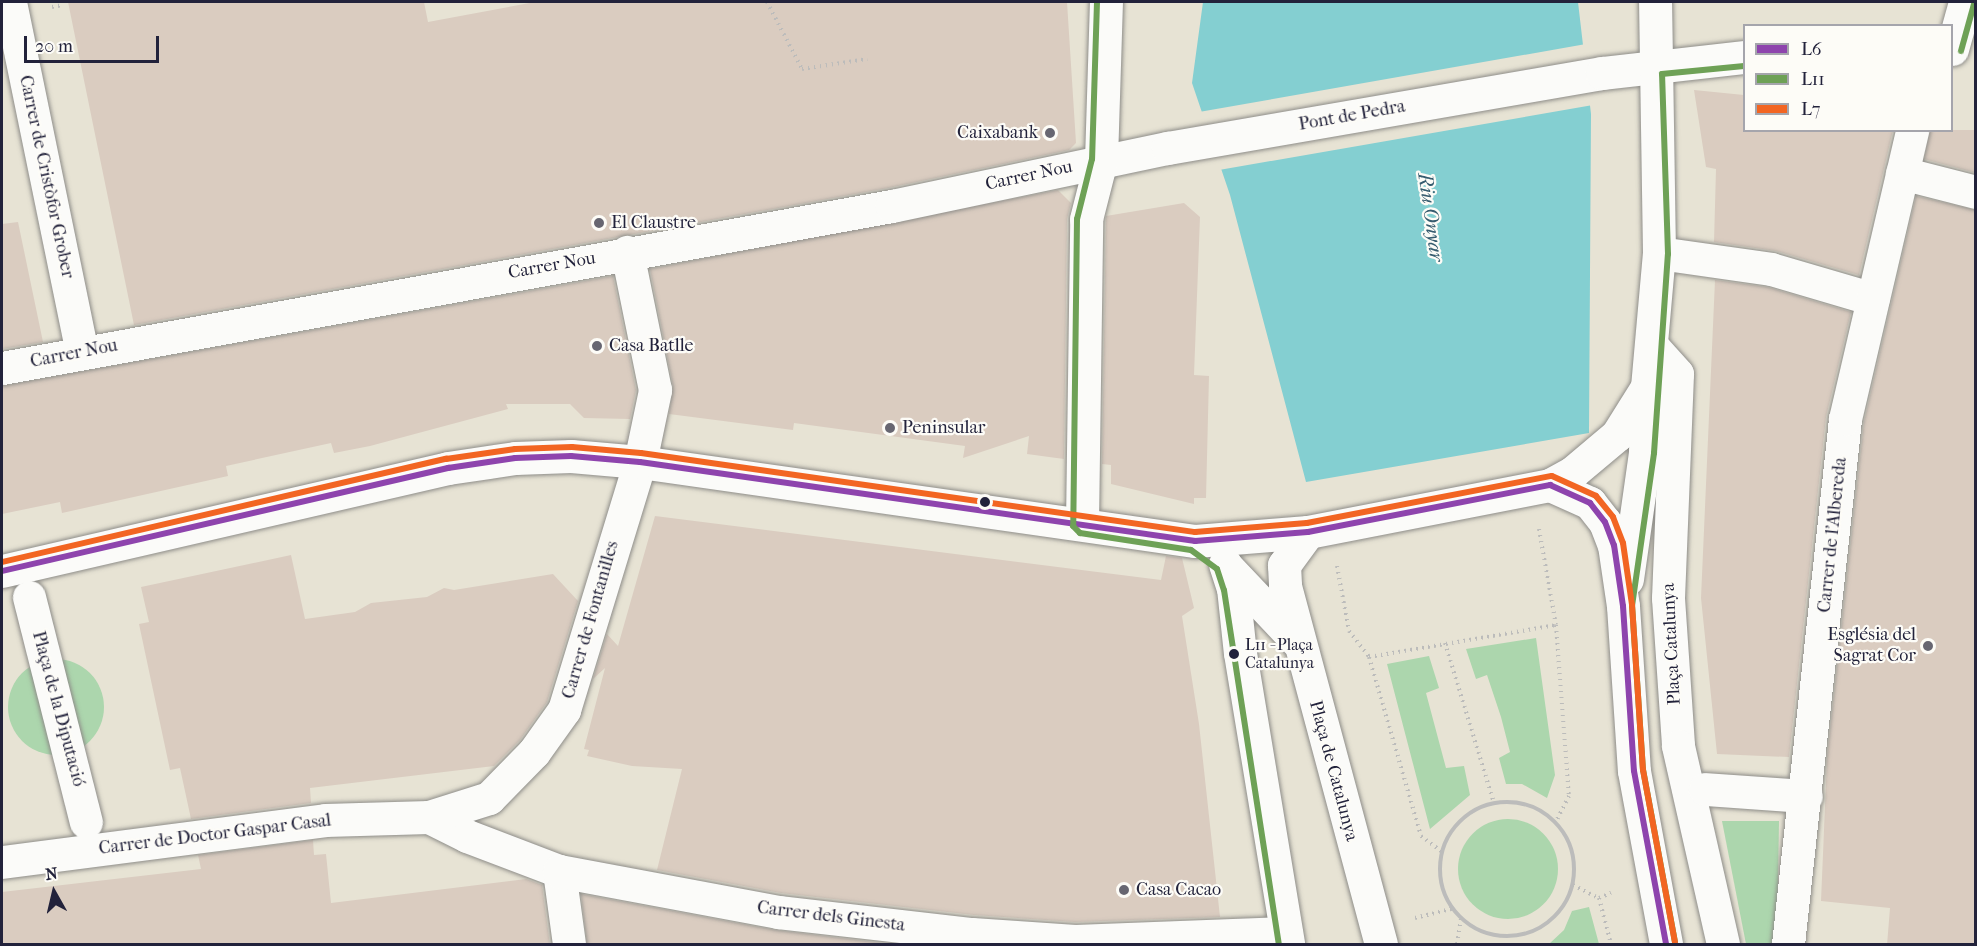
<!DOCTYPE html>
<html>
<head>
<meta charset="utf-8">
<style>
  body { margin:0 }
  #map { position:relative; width:1977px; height:946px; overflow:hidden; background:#e7e3d4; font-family:"IM FELL French Canon",serif }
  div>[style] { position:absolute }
  .green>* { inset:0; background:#acd6ad }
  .round { border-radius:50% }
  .water>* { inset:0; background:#84cfd1 }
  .pier>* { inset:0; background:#e7e3d4 }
  .building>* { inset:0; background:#daccc0 }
  .path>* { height:4px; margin-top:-2px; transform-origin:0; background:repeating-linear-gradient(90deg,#bcbcbb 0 1.5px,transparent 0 6px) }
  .path>.ring { margin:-2px; padding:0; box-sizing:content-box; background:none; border:4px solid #bcbcbb; border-radius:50% }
  .roads { filter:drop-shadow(0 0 2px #8e8d89) drop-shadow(0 0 2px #8e8d89) }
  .minor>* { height:33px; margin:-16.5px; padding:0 16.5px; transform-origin:16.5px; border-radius:16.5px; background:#fbfbf9 }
  .bus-1>* { height:6px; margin:-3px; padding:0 3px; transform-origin:3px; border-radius:3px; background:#8e44ad }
  .bus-2>* { height:6px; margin:-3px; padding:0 3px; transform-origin:3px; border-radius:3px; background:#6ea156 }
  .bus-3>* { height:6px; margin:-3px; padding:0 3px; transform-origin:3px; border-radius:3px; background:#f26522 }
  .dots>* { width:16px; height:16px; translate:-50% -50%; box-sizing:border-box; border:3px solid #fdfcf7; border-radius:50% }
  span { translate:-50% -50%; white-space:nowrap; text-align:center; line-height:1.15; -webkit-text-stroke:4.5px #fdfcf7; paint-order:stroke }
  .bus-label { font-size:16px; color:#22223b }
  .left { translate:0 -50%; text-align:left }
  .street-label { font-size:18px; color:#22223b }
  .poi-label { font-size:18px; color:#22223b }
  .right { translate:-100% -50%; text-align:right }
  .water-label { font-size:20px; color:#365c6f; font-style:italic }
  .frame { position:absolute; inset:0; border:3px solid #22223b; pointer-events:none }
  .legend { position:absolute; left:1743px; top:24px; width:210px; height:108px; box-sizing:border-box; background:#fdfcf7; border:2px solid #a5a5ac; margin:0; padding:8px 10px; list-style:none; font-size:18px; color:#22223b }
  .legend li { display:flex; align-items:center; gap:12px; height:30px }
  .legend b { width:30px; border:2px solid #a5a5ac }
  .north { position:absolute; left:24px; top:862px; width:60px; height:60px; -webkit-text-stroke:4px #fdfcf7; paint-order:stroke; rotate:352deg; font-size:16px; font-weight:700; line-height:24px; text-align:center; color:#22223b }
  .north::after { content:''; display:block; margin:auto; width:21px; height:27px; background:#22223b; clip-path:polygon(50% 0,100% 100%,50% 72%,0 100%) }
  .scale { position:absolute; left:24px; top:36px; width:135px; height:27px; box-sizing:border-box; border:3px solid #22223b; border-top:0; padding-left:8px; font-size:18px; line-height:21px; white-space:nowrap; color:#22223b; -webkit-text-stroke:4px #fdfcf7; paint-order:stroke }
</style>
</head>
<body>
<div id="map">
  <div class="green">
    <div style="clip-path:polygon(1536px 638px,1555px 775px,1547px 798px,1522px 784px,1506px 784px,1499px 758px,1510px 752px,1501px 717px,1487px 675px,1476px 679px,1466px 649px)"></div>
    <div style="clip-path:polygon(1429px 656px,1439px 688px,1426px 693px,1446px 768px,1464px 766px,1470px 795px,1430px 829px,1387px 664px)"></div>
    <div class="round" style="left:8px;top:659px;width:96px;height:96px"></div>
    <div class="round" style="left:1458px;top:819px;width:100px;height:100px"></div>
    <div style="clip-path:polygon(1722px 821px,1779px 821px,1777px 944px,1746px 944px)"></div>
    <div style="clip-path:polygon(1589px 907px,1599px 944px,1549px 944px,1564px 930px,1572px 911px)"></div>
  </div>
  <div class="water">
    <div style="clip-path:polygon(1203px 2px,1578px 2px,1591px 114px,1589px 433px,1306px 482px,1230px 195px,1192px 83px)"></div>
  </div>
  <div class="pier">
    <div style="clip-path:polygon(1586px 44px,1593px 105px,1219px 170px,1199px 112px)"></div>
  </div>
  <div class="building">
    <div style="clip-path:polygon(68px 2px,424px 2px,428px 22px,535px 2px,1067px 2px,1076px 143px,1069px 150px,888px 188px,134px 325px)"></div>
    <div style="clip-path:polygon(1694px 90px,1744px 95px,1744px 130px,1893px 130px,1859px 275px,1776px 251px,1714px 242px,1716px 169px,1706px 167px)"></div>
    <div style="clip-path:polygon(1930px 130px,1976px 130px,1976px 173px,1924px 159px)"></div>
    <div style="clip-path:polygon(1058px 190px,1071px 203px,1067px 219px,1064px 459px,1027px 454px,1029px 436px,963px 458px,965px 446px,794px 423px,793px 430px,669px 414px,673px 386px,650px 269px)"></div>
    <div style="clip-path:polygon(1916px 196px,1976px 210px,1976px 945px,1887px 945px,1890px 908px,1821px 901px,1827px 759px,1864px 422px)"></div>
    <div style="clip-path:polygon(1184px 203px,1200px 217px,1194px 375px,1209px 376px,1206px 498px,1194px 498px,1194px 504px,1111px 484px,1111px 465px,1102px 464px,1106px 216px)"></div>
    <div style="clip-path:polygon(18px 222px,43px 342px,2px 349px,2px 224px)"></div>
    <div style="clip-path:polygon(613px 276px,636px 390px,630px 419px,584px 418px,570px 404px,506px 404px,508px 409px,370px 446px,334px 453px,331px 443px,226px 466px,228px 476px,62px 513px,60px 502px,2px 514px,2px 386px)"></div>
    <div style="clip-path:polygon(1715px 280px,1767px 287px,1851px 312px,1826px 417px,1789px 757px,1717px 754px,1701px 598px)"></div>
    <div style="clip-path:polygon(655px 516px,1161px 580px,1166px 556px,1182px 558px,1194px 608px,1182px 616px,1199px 724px,1220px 917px,1075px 922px,974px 915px,781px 893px,657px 870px,682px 769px,632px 766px,587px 756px,589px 750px,584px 749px,605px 668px,593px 679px,607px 634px,618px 646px)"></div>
    <div style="clip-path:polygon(291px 555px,305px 619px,355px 612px,371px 603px,427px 597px,444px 588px,454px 590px,553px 574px,578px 601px,547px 702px,520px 740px,494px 766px,310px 788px,311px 803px,191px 819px,180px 768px,170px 770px,139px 624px,149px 622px,141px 587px)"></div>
    <div style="clip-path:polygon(313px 840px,314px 855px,326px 854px,331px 903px,526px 879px,542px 885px,550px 945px,2px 945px,2px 892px,201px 869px,198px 855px)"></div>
    <div style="clip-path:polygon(581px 894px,775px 930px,898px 945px,587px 945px)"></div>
  </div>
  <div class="path">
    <div style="left:767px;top:2px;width:76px;rotate:62.4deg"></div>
    <div style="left:802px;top:69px;width:66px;rotate:-8.7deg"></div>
    <div style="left:52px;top:7px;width:11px;rotate:-10deg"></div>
    <div style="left:1539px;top:529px;width:97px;rotate:80deg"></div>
    <div style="left:1556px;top:625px;width:171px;rotate:85.7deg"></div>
    <div style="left:1569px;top:796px;width:29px;rotate:117deg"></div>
    <div style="left:1337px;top:566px;width:66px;rotate:79.5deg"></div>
    <div style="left:1349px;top:631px;width:33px;rotate:52deg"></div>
    <div style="left:1369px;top:657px;width:186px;rotate:73.8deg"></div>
    <div style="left:1421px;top:836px;width:26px;rotate:37deg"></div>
    <div style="left:1445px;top:643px;width:167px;rotate:73deg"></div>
    <div style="left:1369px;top:657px;width:190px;rotate:-9.7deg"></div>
    <div class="ring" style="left:1440px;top:802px;width:130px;height:130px"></div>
    <div style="left:1573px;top:885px;width:29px;rotate:27deg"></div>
    <div style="left:1599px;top:898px;width:48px;rotate:75.4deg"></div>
    <div style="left:1599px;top:898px;width:13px;rotate:-23deg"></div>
    <div style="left:1415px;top:918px;width:38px;rotate:-14deg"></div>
    <div style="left:1457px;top:944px;width:26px;rotate:-81deg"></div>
  </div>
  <div class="roads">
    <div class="minor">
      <div style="left:10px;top:2px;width:358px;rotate:78.4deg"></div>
      <div style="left:1952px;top:49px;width:49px;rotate:-74.5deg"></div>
      <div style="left:1902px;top:173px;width:76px;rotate:14.4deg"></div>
      <div style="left:1659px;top:253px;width:113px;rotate:8.1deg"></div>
      <div style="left:1771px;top:269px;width:106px;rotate:16.4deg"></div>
      <div style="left:1653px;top:347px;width:36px;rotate:48deg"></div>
      <div style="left:1677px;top:374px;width:224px;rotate:92.3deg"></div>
      <div style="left:1668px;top:598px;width:148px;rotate:86.1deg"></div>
      <div style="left:1678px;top:746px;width:203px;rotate:77.2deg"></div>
      <div style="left:2px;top:368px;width:905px;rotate:-10.32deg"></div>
      <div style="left:892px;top:206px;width:282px;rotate:-11.9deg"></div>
      <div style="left:1168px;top:148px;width:440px;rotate:-9.8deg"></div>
      <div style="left:1602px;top:73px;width:143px;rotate:-6.4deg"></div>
      <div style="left:1550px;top:485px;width:44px;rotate:24.2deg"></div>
      <div style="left:1590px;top:503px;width:24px;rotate:52deg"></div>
      <div style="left:1605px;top:522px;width:25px;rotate:69deg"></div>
      <div style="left:1614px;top:545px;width:62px;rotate:81.6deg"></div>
      <div style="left:1623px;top:606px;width:165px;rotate:86.2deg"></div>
      <div style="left:1634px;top:771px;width:176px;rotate:79.5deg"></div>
      <div style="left:1082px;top:524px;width:305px;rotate:-89.2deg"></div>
      <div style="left:1086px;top:219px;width:61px;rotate:-75.7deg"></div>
      <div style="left:1101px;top:160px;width:158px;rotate:-88.2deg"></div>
      <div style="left:1308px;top:532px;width:41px;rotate:126deg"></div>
      <div style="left:1284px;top:565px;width:21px;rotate:87deg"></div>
      <div style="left:1285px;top:586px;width:371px;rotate:75deg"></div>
      <div style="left:1225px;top:564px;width:25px;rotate:72deg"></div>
      <div style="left:1233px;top:588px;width:65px;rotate:83.9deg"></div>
      <div style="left:1240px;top:653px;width:295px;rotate:80.6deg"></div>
      <div style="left:1226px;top:566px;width:103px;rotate:46.6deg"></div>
      <div style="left:2px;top:571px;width:458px;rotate:-13deg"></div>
      <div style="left:448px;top:468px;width:68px;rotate:-8.5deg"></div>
      <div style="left:515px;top:458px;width:56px;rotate:-2deg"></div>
      <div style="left:571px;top:456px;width:69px;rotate:5deg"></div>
      <div style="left:640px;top:462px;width:561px;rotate:8.1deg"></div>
      <div style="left:1195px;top:541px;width:113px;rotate:-4.6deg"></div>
      <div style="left:1308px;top:532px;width:247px;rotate:-11deg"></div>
      <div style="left:1550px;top:485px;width:26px;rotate:-29deg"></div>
      <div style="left:1573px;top:472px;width:57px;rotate:-40.1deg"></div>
      <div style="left:1617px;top:435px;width:57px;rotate:-58deg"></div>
      <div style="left:1647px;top:387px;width:135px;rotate:-84.9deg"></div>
      <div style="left:1659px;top:253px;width:251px;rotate:-90.9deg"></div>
      <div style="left:1627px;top:579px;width:128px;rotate:-81.9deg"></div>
      <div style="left:1645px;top:452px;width:63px;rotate:-88.2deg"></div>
      <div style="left:29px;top:597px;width:232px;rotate:75.8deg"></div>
      <div style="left:1705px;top:789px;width:101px;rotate:4deg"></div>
      <div style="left:429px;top:817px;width:42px;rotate:26.6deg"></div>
      <div style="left:467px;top:836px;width:98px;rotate:20.8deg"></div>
      <div style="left:559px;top:871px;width:74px;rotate:82.2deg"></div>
      <div style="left:2px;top:862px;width:326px;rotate:-7.4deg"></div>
      <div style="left:325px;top:820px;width:104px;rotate:-1.7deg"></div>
      <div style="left:429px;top:817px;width:63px;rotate:-17.6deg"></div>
      <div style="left:489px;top:798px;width:64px;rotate:-45.6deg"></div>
      <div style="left:534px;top:752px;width:52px;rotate:-54.5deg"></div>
      <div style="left:564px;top:710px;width:259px;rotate:-73deg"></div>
      <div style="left:640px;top:462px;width:74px;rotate:-78.2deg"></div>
      <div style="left:655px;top:390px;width:141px;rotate:-101.5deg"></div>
      <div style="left:559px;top:871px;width:223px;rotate:10.6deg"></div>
      <div style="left:778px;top:912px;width:195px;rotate:6.5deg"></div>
      <div style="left:972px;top:934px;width:103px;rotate:3.9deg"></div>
      <div style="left:1075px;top:941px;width:211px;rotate:-2.2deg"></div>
      <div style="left:1788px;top:944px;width:528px;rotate:-83.8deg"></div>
      <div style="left:1845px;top:419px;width:297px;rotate:-76.9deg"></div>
    </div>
  </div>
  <div class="bus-1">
    <div style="left:2px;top:571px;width:458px;rotate:-13deg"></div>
    <div style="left:448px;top:468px;width:68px;rotate:-8.5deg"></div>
    <div style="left:515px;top:458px;width:56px;rotate:-2deg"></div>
    <div style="left:571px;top:456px;width:69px;rotate:5deg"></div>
    <div style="left:640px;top:462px;width:561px;rotate:8.1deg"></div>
    <div style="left:1195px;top:541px;width:113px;rotate:-4.6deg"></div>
    <div style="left:1308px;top:532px;width:247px;rotate:-11deg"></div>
    <div style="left:1550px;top:485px;width:44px;rotate:24.2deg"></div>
    <div style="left:1590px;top:503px;width:24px;rotate:52deg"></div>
    <div style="left:1605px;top:522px;width:25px;rotate:69deg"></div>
    <div style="left:1614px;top:545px;width:62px;rotate:81.6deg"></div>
    <div style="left:1623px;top:606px;width:165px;rotate:86.2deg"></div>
    <div style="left:1634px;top:771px;width:176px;rotate:79.5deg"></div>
  </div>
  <div class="bus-2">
    <div style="left:1097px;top:2px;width:157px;rotate:91.8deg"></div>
    <div style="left:1092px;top:159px;width:62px;rotate:104deg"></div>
    <div style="left:1077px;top:219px;width:307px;rotate:90.7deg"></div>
    <div style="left:1073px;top:526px;width:10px;rotate:45deg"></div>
    <div style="left:1080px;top:533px;width:112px;rotate:8.7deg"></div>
    <div style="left:1191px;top:550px;width:32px;rotate:36deg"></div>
    <div style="left:1217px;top:569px;width:22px;rotate:72deg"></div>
    <div style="left:1224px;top:590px;width:358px;rotate:81.2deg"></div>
    <div style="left:1961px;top:51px;width:49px;rotate:-74.5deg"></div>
    <div style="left:1675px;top:942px;width:175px;rotate:-100.5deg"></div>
    <div style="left:1643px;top:770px;width:164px;rotate:-93.8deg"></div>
    <div style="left:1632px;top:606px;width:155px;rotate:-81.8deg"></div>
    <div style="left:1654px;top:453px;width:199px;rotate:-86deg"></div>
    <div style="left:1668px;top:254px;width:180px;rotate:-91.9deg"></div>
    <div style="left:1662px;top:74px;width:82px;rotate:-5.6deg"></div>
  </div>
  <div class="bus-3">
    <div style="left:2px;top:562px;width:456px;rotate:-13.1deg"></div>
    <div style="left:446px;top:459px;width:70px;rotate:-8.2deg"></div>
    <div style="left:515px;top:449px;width:57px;rotate:-2deg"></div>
    <div style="left:572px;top:447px;width:69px;rotate:5deg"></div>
    <div style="left:641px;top:453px;width:560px;rotate:8.12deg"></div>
    <div style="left:1195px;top:532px;width:112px;rotate:-4.6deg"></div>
    <div style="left:1307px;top:523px;width:249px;rotate:-10.9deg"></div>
    <div style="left:1552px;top:476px;width:48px;rotate:24.4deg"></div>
    <div style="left:1596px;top:496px;width:27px;rotate:51deg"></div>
    <div style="left:1613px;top:517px;width:28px;rotate:69deg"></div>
    <div style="left:1623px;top:543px;width:63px;rotate:81.7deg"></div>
    <div style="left:1632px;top:605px;width:165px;rotate:86.2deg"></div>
    <div style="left:1643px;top:770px;width:175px;rotate:79.5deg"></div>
  </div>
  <div class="dots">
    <div style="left:1050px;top:133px;background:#676671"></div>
    <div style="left:599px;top:223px;background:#676671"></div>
    <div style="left:597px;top:346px;background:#676671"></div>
    <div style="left:890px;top:428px;background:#676671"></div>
    <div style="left:985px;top:502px;background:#22223b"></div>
    <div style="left:1928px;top:646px;background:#676671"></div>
    <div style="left:1234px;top:654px;background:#22223b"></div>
    <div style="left:1124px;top:890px;background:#676671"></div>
  </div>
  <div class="bus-label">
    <span class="left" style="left:1245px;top:654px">L11 - Plaça<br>Catalunya</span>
  </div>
  <div class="street-label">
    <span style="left:1352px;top:116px;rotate:-10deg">Pont de Pedra</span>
    <span style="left:1029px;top:176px;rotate:-12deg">Carrer Nou</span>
    <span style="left:46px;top:177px;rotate:78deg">Carrer de Cristòfor Grober</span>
    <span style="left:552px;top:266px;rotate:-10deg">Carrer Nou</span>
    <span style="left:74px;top:354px;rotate:-11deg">Carrer Nou</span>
    <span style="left:1833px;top:535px;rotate:-84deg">Carrer de l'Albereda</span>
    <span style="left:591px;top:620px;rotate:-74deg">Carrer de Fontanilles</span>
    <span style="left:1672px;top:644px;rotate:-93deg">Plaça Catalunya</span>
    <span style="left:58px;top:709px;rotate:75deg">Plaça de la Diputació</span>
    <span style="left:1333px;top:771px;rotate:75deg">Plaça de Catalunya</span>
    <span style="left:215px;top:835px;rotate:-7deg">Carrer de Doctor Gaspar Casal</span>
    <span style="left:831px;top:917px;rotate:7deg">Carrer dels Ginesta</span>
  </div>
  <div class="poi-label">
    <span class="right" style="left:1038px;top:133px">Caixabank</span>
    <span class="left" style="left:611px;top:223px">El Claustre</span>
    <span class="left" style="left:609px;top:346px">Casa Batlle</span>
    <span class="left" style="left:902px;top:428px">Peninsular</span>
    <span class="right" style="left:1916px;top:646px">Església del<br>Sagrat Cor</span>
    <span class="left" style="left:1136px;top:890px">Casa Cacao</span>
  </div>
  <div class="water-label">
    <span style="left:1431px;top:217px;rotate:82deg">Riu Onyar</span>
  </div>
  <div class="frame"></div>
  <ul class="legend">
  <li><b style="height:8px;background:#8e44ad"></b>L6</li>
  <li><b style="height:8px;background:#6ea156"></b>L11</li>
  <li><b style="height:8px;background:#f26522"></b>L7</li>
  </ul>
  <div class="north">N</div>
  <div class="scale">20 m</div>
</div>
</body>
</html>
